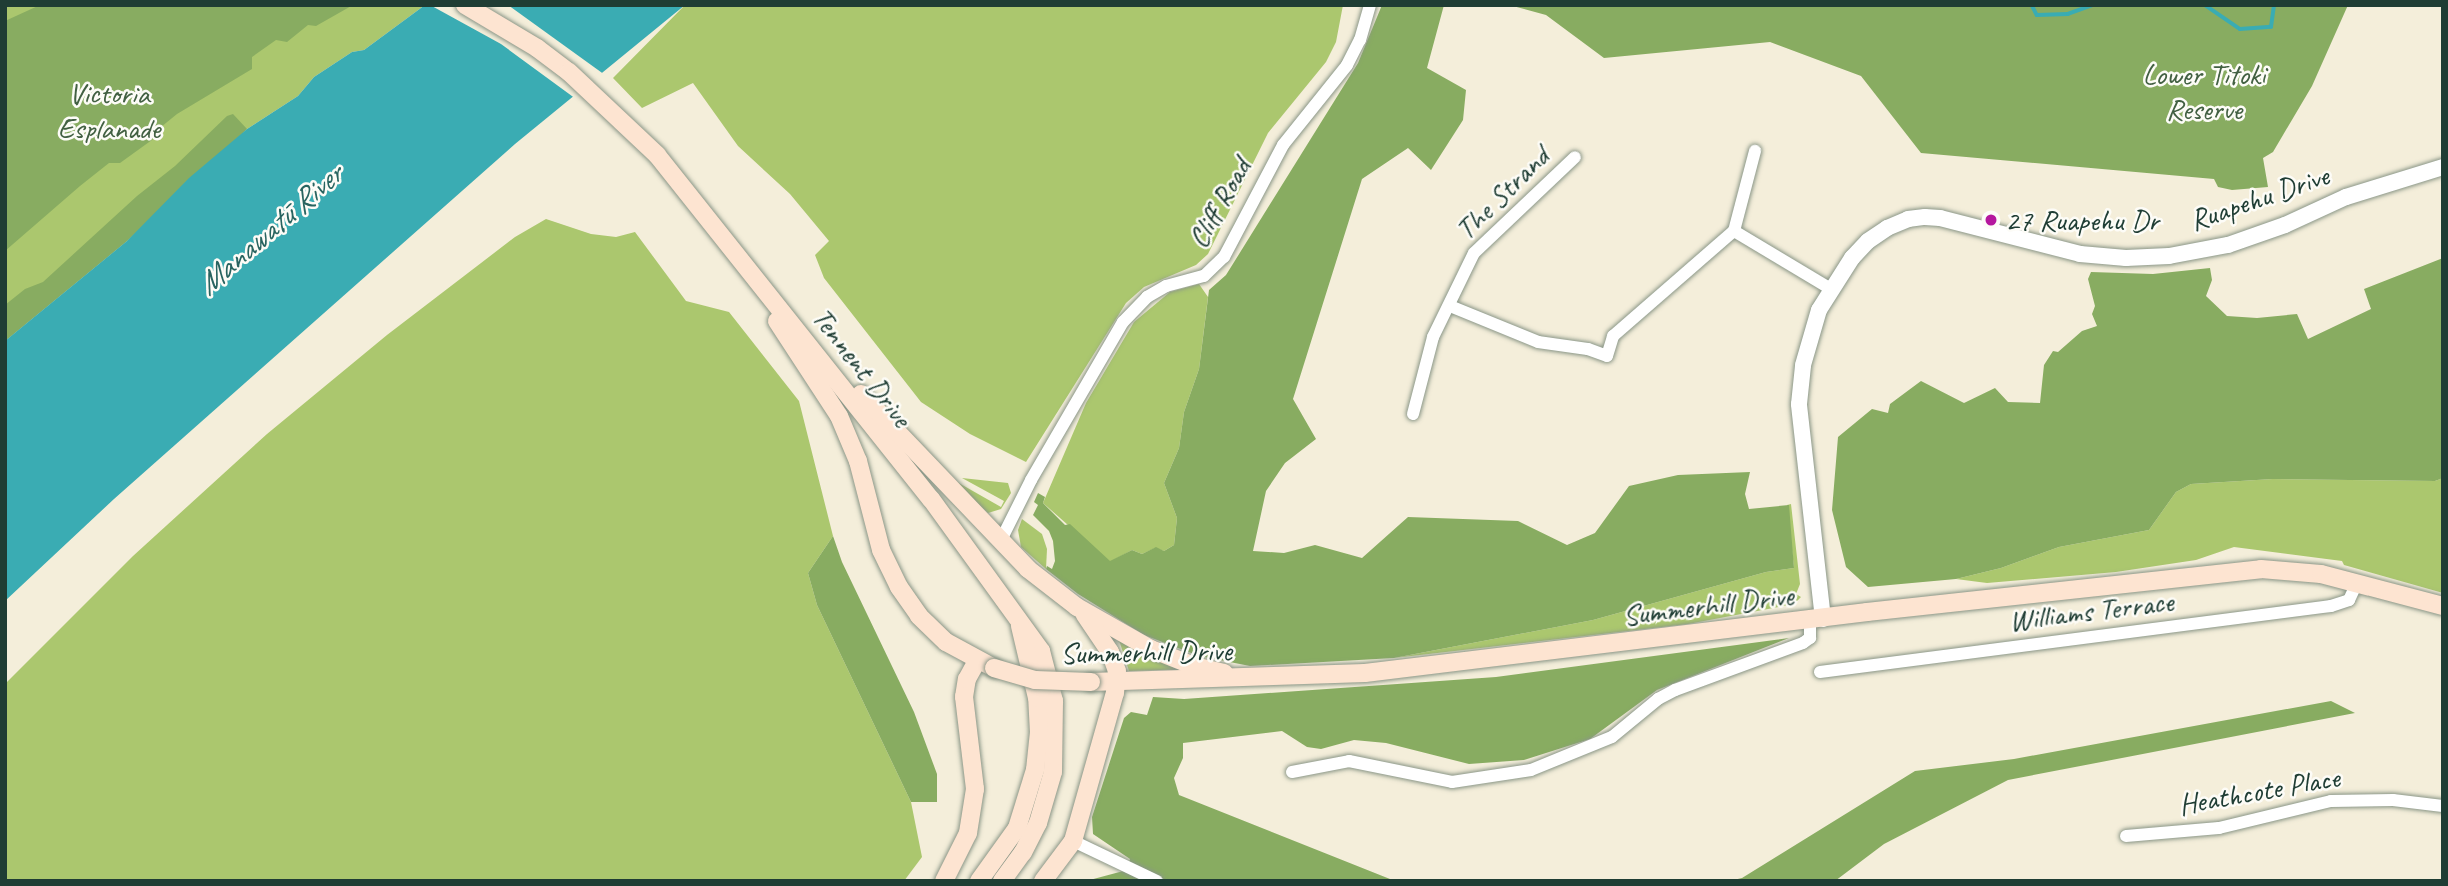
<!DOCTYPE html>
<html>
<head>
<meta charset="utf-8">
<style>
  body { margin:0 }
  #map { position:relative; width:2448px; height:886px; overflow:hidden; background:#f4eeda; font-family:Caveat,sans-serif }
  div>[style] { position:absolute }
  .green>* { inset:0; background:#abc76e }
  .forest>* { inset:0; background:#88ac61 }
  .water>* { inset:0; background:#3aacb3 }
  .pier>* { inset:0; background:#f4eeda }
  .stream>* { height:3.5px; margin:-1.75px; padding:0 1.75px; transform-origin:1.75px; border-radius:1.75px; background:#3aacb3 }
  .roads { filter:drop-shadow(0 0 2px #8a9687) drop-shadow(0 0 2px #8a9687) }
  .minor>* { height:12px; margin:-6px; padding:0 6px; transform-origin:6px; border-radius:6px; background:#fff }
  .tertiary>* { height:16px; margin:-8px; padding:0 8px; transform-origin:8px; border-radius:8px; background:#fff }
  .secondary>* { height:18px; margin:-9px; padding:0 9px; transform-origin:9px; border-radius:9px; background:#fde4d1 }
  .bridges { filter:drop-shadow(0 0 2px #8a9687) drop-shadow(0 0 2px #8a9687) }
  .secondary-bridge>* { height:18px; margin:-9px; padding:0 9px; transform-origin:9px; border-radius:9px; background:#fde4d1 }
  .dots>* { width:19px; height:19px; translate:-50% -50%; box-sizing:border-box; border:4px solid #fdfcf7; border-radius:50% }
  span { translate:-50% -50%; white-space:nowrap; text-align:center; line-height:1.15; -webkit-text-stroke:5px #fdfcf7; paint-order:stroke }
  .park-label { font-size:30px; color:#426042 }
  .street-label { font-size:30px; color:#1f3d34 }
  .poi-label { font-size:30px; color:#1f3d34 }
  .left { translate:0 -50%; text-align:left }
  .water-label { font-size:32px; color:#286460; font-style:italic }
  .frame { position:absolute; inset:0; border:7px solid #1f3d34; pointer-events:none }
</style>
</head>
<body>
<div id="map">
  <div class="green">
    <div style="clip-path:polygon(5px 5px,425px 5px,364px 50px,352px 52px,314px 77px,298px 96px,247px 129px,127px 241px,5px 341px)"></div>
    <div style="clip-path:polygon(685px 5px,1343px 5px,1336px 42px,1326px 62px,1268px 133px,1208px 254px,1196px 265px,1144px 287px,1126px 303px,1026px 462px,970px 434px,921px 402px,824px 278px,815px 255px,829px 241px,790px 194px,738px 146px,693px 83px,642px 108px,613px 78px)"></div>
    <div style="clip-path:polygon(546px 219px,591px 234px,616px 237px,635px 232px,686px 301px,729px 312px,799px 401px,833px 536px,808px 573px,817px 605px,911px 802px,922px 857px,904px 881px,5px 881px,5px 684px,133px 556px,267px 434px,387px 335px,515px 237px)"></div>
    <div style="clip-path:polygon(1199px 284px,1208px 297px,1199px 369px,1184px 412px,1179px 448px,1164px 483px,1177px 518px,1174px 545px,1164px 551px,1155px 548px,1142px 554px,1132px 550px,1110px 562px,1043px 503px,1086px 403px,1134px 322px,1170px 292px)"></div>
    <div style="clip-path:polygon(950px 478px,1001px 507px,1004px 501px,962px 478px,1008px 483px,1011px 493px,1001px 509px,988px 513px)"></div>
    <div style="clip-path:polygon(2443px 478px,2443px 593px,2344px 565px,2342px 561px,2234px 547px,2196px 560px,2116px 572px,1987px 583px,1956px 579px,2001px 568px,2059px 547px,2149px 530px,2176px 492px,2191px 484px,2273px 479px,2435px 481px)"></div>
    <div style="clip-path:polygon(1791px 504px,1800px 584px,1796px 594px,1801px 597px,1794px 604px,1688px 624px,1394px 658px,1593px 620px,1766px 572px,1794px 568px,1787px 505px)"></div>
    <div style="clip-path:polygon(1022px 519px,1042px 534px,1047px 549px,1046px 569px,1021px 547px,1018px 530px)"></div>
    <div style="clip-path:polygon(1110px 630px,1191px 669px,1129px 671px,1120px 643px)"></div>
  </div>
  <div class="forest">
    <div style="clip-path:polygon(40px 5px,353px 5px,316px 26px,308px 25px,287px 42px,276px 40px,252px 57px,252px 69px,177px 114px,161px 127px,163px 132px,120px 163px,109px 163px,80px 186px,5px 251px,5px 21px)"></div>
    <div style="clip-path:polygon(1382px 5px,1444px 5px,1427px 68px,1466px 90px,1463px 120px,1431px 170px,1408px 148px,1362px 179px,1293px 399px,1316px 439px,1285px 463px,1266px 491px,1253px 551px,1284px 553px,1315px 545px,1362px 558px,1408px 517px,1518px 521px,1567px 545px,1595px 533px,1629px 486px,1678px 475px,1750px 472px,1745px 494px,1749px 509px,1789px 505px,1794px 568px,1766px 572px,1593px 620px,1394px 658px,1250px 666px,1199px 656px,1144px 635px,1078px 594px,1046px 569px,1047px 566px,1052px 569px,1055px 561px,1053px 541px,1049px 531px,1033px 515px,1038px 505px,1034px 502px,1038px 493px,1045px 497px,1043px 503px,1065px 525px,1070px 524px,1110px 561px,1132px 550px,1142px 554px,1156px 547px,1164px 551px,1174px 545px,1177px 518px,1164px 483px,1179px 448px,1184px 412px,1199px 369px,1209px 290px,1226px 275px,1358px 63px)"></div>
    <div style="clip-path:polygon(1509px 5px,2348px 5px,2312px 86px,2273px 152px,2263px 158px,2268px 187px,2232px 190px,2218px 187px,2214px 179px,1921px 153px,1861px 76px,1770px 42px,1604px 58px,1546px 15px)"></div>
    <div style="clip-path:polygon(233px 114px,247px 129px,127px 241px,5px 341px,5px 305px,25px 289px,43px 282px,137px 196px,175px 166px,227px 116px)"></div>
    <div style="clip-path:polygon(2443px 258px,2443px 478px,2435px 481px,2273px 479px,2191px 484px,2176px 492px,2149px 530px,2059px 547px,2001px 568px,1956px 579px,1868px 587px,1846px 567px,1832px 510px,1838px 437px,1872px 409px,1888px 413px,1890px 404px,1921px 381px,1964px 403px,1995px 388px,2008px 402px,2040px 403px,2044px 365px,2053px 351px,2058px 352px,2082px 331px,2097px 326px,2092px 314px,2095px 306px,2088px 279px,2091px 272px,2153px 274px,2210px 268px,2212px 280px,2206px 296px,2227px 316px,2257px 318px,2297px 314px,2308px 339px,2371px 309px,2364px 289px)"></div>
    <div style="clip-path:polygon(833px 536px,842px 562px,914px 712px,937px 774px,937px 802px,911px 802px,817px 605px,808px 573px)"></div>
    <div style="clip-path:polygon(1789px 638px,1657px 690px,1590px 739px,1524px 760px,1469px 764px,1386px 743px,1354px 740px,1321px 749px,1307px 747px,1282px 731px,1183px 743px,1183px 758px,1174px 778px,1179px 795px,1395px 881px,1086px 881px,1127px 870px,1130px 859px,1093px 834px,1092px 817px,1124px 718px,1131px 712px,1147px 715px,1153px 697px,1184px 699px,1496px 677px)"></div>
    <div style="clip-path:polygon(2331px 701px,2355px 713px,2008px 780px,1884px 844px,1835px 881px,1729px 881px,1742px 878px,1915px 771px,2014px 759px)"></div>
  </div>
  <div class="water">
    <div style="clip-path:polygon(425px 5px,685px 5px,515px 144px,114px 499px,5px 601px,5px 341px,127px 241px,189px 178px,247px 129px,298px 96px,314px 77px,352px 52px,364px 50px)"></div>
  </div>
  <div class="pier">
    <div style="clip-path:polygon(430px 5px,508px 5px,605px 75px,576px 99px,501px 44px)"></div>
  </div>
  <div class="stream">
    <div style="left:2032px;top:5px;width:11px;rotate:63deg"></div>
    <div style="left:2037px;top:15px;width:31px;rotate:-2deg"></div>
    <div style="left:2068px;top:14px;width:27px;rotate:-20deg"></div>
    <div style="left:2205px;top:5px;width:42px;rotate:34.4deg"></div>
    <div style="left:2240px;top:29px;width:31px;rotate:-4deg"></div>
    <div style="left:2271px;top:27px;width:22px;rotate:-82deg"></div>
  </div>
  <div class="roads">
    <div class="minor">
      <div style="left:1734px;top:231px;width:113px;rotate:30.9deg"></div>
      <div style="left:1450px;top:306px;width:95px;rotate:22.2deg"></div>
      <div style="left:1538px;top:342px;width:50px;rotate:8deg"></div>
      <div style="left:1588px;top:349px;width:20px;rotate:20deg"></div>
      <div style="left:1607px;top:356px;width:21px;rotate:-73deg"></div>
      <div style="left:1613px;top:336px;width:160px;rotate:-41deg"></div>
      <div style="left:1734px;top:231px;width:83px;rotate:-75.3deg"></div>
      <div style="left:1413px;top:414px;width:80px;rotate:-75.4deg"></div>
      <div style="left:1433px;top:337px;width:93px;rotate:-64deg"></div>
      <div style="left:1474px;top:253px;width:139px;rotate:-43.5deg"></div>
      <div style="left:1001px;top:540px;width:67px;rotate:-63.4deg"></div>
      <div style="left:1031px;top:480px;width:183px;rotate:-59.8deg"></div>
      <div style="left:1123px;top:322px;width:35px;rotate:-46deg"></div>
      <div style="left:1147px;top:297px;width:22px;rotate:-30deg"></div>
      <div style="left:1166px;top:286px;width:39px;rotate:-15deg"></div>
      <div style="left:1204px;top:276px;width:28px;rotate:-44deg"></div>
      <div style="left:1224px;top:257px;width:127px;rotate:-62.2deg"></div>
      <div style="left:1283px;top:145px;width:102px;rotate:-51.3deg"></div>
      <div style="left:1347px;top:65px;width:28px;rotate:-63deg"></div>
      <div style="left:1360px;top:40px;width:36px;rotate:-74deg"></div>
      <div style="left:1820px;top:672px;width:515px;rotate:-7.36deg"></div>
      <div style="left:2331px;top:606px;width:19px;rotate:-18deg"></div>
      <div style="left:2349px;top:600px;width:19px;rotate:-65deg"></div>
      <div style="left:1292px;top:772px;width:58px;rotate:-10.9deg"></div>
      <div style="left:1349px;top:761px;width:105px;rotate:11.5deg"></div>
      <div style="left:1452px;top:782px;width:80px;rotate:-8.6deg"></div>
      <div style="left:1531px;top:770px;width:87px;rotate:-22.2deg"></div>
      <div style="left:1612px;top:737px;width:60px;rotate:-39.6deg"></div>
      <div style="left:1658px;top:699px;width:19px;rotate:-28deg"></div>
      <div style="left:1675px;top:690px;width:136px;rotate:-20.2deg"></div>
      <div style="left:1803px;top:643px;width:9px;rotate:-36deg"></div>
      <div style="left:1810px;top:638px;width:18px;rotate:-90deg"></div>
      <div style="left:2126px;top:836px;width:93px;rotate:-4.9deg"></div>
      <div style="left:2219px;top:828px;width:115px;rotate:-13.6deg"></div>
      <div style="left:2331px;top:801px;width:62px;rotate:-0.9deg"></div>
      <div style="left:2393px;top:800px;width:50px;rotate:6.8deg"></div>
      <div style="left:1073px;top:841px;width:93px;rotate:25.5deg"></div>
    </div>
    <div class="tertiary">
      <div style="left:1823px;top:619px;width:216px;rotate:-96.4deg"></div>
      <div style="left:1799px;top:404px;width:39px;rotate:-84deg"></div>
      <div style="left:1803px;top:365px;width:57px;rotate:-73.8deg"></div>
      <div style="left:1819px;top:310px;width:62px;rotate:-57.6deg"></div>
      <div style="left:1852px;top:258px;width:23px;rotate:-47deg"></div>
      <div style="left:1868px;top:241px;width:23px;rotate:-34deg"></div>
      <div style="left:1887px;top:228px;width:23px;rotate:-23deg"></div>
      <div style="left:1908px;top:219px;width:17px;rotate:-7deg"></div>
      <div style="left:1925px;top:217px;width:15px;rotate:4deg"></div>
      <div style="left:1940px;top:218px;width:145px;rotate:14.4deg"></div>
      <div style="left:2080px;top:254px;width:46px;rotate:5deg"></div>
      <div style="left:2126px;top:258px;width:43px;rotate:-2.7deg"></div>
      <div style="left:2169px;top:256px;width:60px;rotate:-10.6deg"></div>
      <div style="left:2228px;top:245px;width:60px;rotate:-19.3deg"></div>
      <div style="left:2285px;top:225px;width:67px;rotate:-24.7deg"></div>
      <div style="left:2346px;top:197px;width:102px;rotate:-17.2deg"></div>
    </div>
    <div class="secondary">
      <div style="left:465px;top:5px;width:84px;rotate:30.8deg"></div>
      <div style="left:537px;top:48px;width:40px;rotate:37deg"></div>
      <div style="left:569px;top:72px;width:121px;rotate:43.3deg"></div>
      <div style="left:657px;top:155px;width:440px;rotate:51.5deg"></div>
      <div style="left:931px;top:499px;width:188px;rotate:54.1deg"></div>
      <div style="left:1041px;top:651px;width:52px;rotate:75.4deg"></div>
      <div style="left:1054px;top:701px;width:71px;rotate:90.8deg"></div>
      <div style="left:1053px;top:772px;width:53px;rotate:106.4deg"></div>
      <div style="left:1038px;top:823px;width:33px;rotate:117deg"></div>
      <div style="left:1023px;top:852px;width:36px;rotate:126deg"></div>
      <div style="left:777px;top:321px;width:113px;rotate:56.9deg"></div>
      <div style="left:839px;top:416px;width:49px;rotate:67.1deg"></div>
      <div style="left:858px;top:461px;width:92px;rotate:75.5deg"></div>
      <div style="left:881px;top:550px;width:41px;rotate:64.1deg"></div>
      <div style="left:899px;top:587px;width:35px;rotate:55deg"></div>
      <div style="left:919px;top:616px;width:37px;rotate:44deg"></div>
      <div style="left:946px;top:642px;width:55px;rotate:28.4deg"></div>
      <div style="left:861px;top:394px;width:242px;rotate:46.3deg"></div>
      <div style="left:1028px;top:569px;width:62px;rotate:37.8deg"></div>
      <div style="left:1077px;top:607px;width:85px;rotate:29.6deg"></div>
      <div style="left:1151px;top:649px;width:46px;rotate:21.6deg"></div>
      <div style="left:1194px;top:666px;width:31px;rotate:13deg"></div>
      <div style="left:1091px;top:682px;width:274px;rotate:-1.9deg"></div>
      <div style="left:1365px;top:673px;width:506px;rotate:-6.93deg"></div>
      <div style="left:1867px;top:612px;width:396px;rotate:-6.2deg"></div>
      <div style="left:2261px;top:569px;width:60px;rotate:4.8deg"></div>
      <div style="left:2321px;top:574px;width:126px;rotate:14.7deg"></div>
      <div style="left:944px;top:881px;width:54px;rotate:-63.4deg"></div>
      <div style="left:968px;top:833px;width:45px;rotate:-81deg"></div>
      <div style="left:975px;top:789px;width:93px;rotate:-96.8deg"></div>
      <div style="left:964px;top:697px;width:18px;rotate:-81deg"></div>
      <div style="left:967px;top:679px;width:21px;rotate:-61deg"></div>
      <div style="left:979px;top:881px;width:65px;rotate:-54.4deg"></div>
      <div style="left:1017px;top:828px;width:61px;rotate:-72.8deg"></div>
      <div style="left:1035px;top:770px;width:37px;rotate:-84deg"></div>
      <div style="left:1039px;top:733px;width:35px;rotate:-93deg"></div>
      <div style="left:1037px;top:698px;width:74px;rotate:-103.3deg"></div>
      <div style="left:1043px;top:881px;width:50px;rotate:-53.1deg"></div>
      <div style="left:1073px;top:841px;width:154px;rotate:-74.2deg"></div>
      <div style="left:1115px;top:693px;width:22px;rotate:-85deg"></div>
      <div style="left:1117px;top:671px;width:20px;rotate:-110deg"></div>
      <div style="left:1110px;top:652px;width:45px;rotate:-124deg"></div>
    </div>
  </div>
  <div class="bridges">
    <div class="secondary-bridge">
      <div style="left:994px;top:668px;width:43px;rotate:16.3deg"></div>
      <div style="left:1035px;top:680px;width:56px;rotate:2deg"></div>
    </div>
  </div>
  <div class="dots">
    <div style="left:1991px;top:220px;background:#b5179e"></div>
  </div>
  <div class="park-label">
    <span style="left:2204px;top:91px">Lower Titoki<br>Reserve</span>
    <span style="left:109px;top:110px">Victoria<br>Esplanade</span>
  </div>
  <div class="street-label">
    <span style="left:1502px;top:193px;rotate:-45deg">The Strand</span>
    <span style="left:2259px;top:198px;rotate:-19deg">Ruapehu Drive</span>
    <span style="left:1219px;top:203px;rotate:-60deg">Cliff Road</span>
    <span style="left:862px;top:367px;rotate:52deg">Tennent Drive</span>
    <span style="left:1708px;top:605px;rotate:-7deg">Summerhill Drive</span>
    <span style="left:2091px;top:611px;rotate:-7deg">Williams Terrace</span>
    <span style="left:1146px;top:652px;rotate:-1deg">Summerhill Drive</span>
    <span style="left:2259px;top:791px;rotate:-10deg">Heathcote Place</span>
  </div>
  <div class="poi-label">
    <span class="left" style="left:2005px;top:220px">27 Ruapehu Dr</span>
  </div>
  <div class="water-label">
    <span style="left:270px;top:230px;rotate:-41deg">Manawatū River</span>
  </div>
  <div class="frame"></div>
</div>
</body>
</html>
